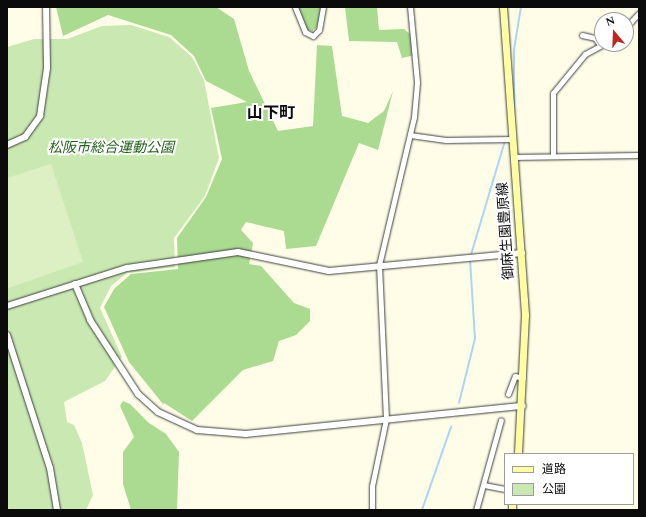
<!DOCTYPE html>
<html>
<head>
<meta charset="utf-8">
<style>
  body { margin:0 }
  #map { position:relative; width:646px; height:517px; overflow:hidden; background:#fffde8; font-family:Spectral,"Noto Sans JP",serif }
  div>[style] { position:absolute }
  .green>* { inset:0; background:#cae9b2 }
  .forest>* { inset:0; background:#abda91 }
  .pitch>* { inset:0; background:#ddf0c4 }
  .stream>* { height:1.5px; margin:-0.75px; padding:0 0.75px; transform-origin:0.75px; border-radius:0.75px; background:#acd4f7 }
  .roads { filter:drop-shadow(0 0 1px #3e3e3e) drop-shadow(0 0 1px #3e3e3e) }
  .minor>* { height:5px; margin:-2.5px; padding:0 2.5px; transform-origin:2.5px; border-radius:2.5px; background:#fff }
  .tertiary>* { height:6px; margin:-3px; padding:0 3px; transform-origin:3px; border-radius:3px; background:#fff }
  .secondary>* { height:7px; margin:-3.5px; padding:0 3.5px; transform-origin:3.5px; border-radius:3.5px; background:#fffda3 }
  span { translate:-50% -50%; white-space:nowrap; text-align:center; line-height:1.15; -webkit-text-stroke:4px #fff; paint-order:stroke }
  .park-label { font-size:14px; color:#23631b; font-style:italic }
  .street-label { font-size:14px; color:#0b0b0b }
  .quarter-label { font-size:16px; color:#0b0b0b; font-weight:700 }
  .frame { position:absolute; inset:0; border:8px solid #0b0b0b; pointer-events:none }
  .legend { position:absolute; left:504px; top:453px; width:130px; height:52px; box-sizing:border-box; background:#fff; border:1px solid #9d9d9d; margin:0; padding:5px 7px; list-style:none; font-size:12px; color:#0b0b0b }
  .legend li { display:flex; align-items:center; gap:8px; height:20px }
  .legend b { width:20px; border:1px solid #9d9d9d }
  .north { position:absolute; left:594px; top:12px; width:40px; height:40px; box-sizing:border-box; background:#fff; border:1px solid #9d9d9d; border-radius:50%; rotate:341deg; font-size:11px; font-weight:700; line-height:16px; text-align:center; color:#0b0b0b }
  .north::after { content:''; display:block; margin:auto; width:14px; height:18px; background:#bc2821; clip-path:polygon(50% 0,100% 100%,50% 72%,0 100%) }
</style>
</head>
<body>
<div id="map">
  <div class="green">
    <div style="clip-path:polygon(131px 25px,169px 37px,192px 57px,204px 80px,219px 158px,205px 196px,174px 238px,175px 267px,127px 273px,111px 286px,100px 308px,122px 357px,105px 381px,64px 402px,67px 422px,74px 425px,82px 443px,93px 495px,86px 510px,12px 510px,7px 508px,7px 47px,34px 39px,67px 39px,102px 26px)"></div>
  </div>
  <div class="forest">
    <div style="clip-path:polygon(56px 7px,216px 7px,234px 19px,249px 71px,278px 131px,313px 126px,317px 45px,332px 46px,342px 116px,368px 123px,384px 111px,393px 91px,378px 150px,359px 143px,316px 246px,286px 249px,284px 231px,246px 222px,241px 230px,253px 243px,249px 264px,261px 266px,294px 303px,310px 309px,310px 321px,296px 335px,279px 341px,273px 361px,243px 370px,192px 421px,164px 403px,149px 423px,166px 434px,179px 452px,177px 510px,131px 510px,123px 484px,123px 452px,134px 437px,120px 406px,123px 401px,130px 404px,149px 423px,163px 404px,129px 362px,104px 307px,114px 289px,131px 274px,178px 269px,177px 238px,206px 197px,222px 159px,211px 108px,247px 102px,206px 81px,194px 56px,171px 35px,108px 15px,63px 36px)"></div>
    <div style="clip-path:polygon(298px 7px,321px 7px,317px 27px,312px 31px,306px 29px)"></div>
    <div style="clip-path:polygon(345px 7px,377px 7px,379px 30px,404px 29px,410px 34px,415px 55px,402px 58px,397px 42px,349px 41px)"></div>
  </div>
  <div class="pitch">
    <div style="clip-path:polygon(51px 164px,83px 262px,8px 288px,7px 178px)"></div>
  </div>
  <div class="stream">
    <div style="left:514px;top:108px;width:58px;rotate:-90deg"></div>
    <div style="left:514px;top:50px;width:44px;rotate:-80.8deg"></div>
    <div style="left:471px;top:255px;width:119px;rotate:-73.4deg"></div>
    <div style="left:459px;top:403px;width:66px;rotate:-76deg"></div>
    <div style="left:475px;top:339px;width:80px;rotate:-93.6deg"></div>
    <div style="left:422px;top:510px;width:88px;rotate:-70.7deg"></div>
  </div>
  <div class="roads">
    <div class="minor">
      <div style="left:295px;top:7px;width:27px;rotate:68deg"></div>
      <div style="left:305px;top:32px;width:9px;rotate:27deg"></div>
      <div style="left:313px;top:36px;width:8px;rotate:-45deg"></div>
      <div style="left:319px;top:30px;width:23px;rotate:-80deg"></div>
      <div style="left:626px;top:27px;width:19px;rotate:-47deg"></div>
      <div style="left:582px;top:35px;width:13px;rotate:13deg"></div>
      <div style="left:595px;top:38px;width:9px;rotate:54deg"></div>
      <div style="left:410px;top:135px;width:36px;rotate:8deg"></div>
      <div style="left:446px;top:140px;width:66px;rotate:-0.9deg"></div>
      <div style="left:553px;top:156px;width:63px;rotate:-90deg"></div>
      <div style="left:553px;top:93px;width:50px;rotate:-50.6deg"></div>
      <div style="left:585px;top:54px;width:21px;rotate:-28deg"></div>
      <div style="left:513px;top:157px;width:126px;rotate:-0.9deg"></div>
      <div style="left:508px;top:394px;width:19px;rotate:-69deg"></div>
      <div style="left:515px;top:376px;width:8px;rotate:14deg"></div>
      <div style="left:484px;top:485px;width:21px;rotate:11deg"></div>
      <div style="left:372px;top:510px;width:24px;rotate:-90deg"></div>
      <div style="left:372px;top:486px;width:68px;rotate:-78.2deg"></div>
      <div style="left:386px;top:419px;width:154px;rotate:-92.6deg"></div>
      <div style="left:379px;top:265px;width:152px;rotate:-76.7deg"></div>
      <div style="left:414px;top:117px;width:35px;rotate:-85deg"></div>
      <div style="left:417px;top:82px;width:75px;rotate:-95.3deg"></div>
      <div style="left:476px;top:510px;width:93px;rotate:-74.5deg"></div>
    </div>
    <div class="tertiary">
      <div style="left:7px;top:145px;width:20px;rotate:-24deg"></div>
      <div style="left:25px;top:137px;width:26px;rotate:-54deg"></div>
      <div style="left:40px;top:116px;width:49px;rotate:-81.7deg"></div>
      <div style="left:47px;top:68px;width:61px;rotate:-90.9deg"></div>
      <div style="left:75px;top:284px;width:39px;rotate:67deg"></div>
      <div style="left:90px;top:320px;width:88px;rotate:57deg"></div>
      <div style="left:138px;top:394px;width:27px;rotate:42deg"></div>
      <div style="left:158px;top:412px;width:43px;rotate:24.8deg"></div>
      <div style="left:197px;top:430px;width:49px;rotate:4.7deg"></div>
      <div style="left:246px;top:434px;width:278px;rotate:-5.8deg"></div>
      <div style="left:7px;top:306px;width:126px;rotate:-17.6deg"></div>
      <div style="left:127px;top:268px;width:112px;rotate:-8.2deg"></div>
      <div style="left:238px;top:252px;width:93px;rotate:11.8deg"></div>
      <div style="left:329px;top:271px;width:194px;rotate:-5.3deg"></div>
      <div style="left:7px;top:335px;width:140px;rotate:72.1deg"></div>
      <div style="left:50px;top:468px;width:43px;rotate:80.5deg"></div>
    </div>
    <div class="secondary">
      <div style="left:503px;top:7px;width:309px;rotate:85.9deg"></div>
      <div style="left:525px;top:315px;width:139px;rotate:92.9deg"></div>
      <div style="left:512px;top:510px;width:6px;rotate:-90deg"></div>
    </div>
  </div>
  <div class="park-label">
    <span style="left:111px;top:148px">松阪市総合運動公園</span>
  </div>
  <div class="street-label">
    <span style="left:506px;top:231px;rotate:-94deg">御麻生園豊原線</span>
  </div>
  <div class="quarter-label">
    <span style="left:271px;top:113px">山下町</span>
  </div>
  <div class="frame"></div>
  <ul class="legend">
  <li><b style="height:5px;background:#fffda3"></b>道路</li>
  <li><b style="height:11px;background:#cae9b2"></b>公園</li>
  </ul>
  <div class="north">N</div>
</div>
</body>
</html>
